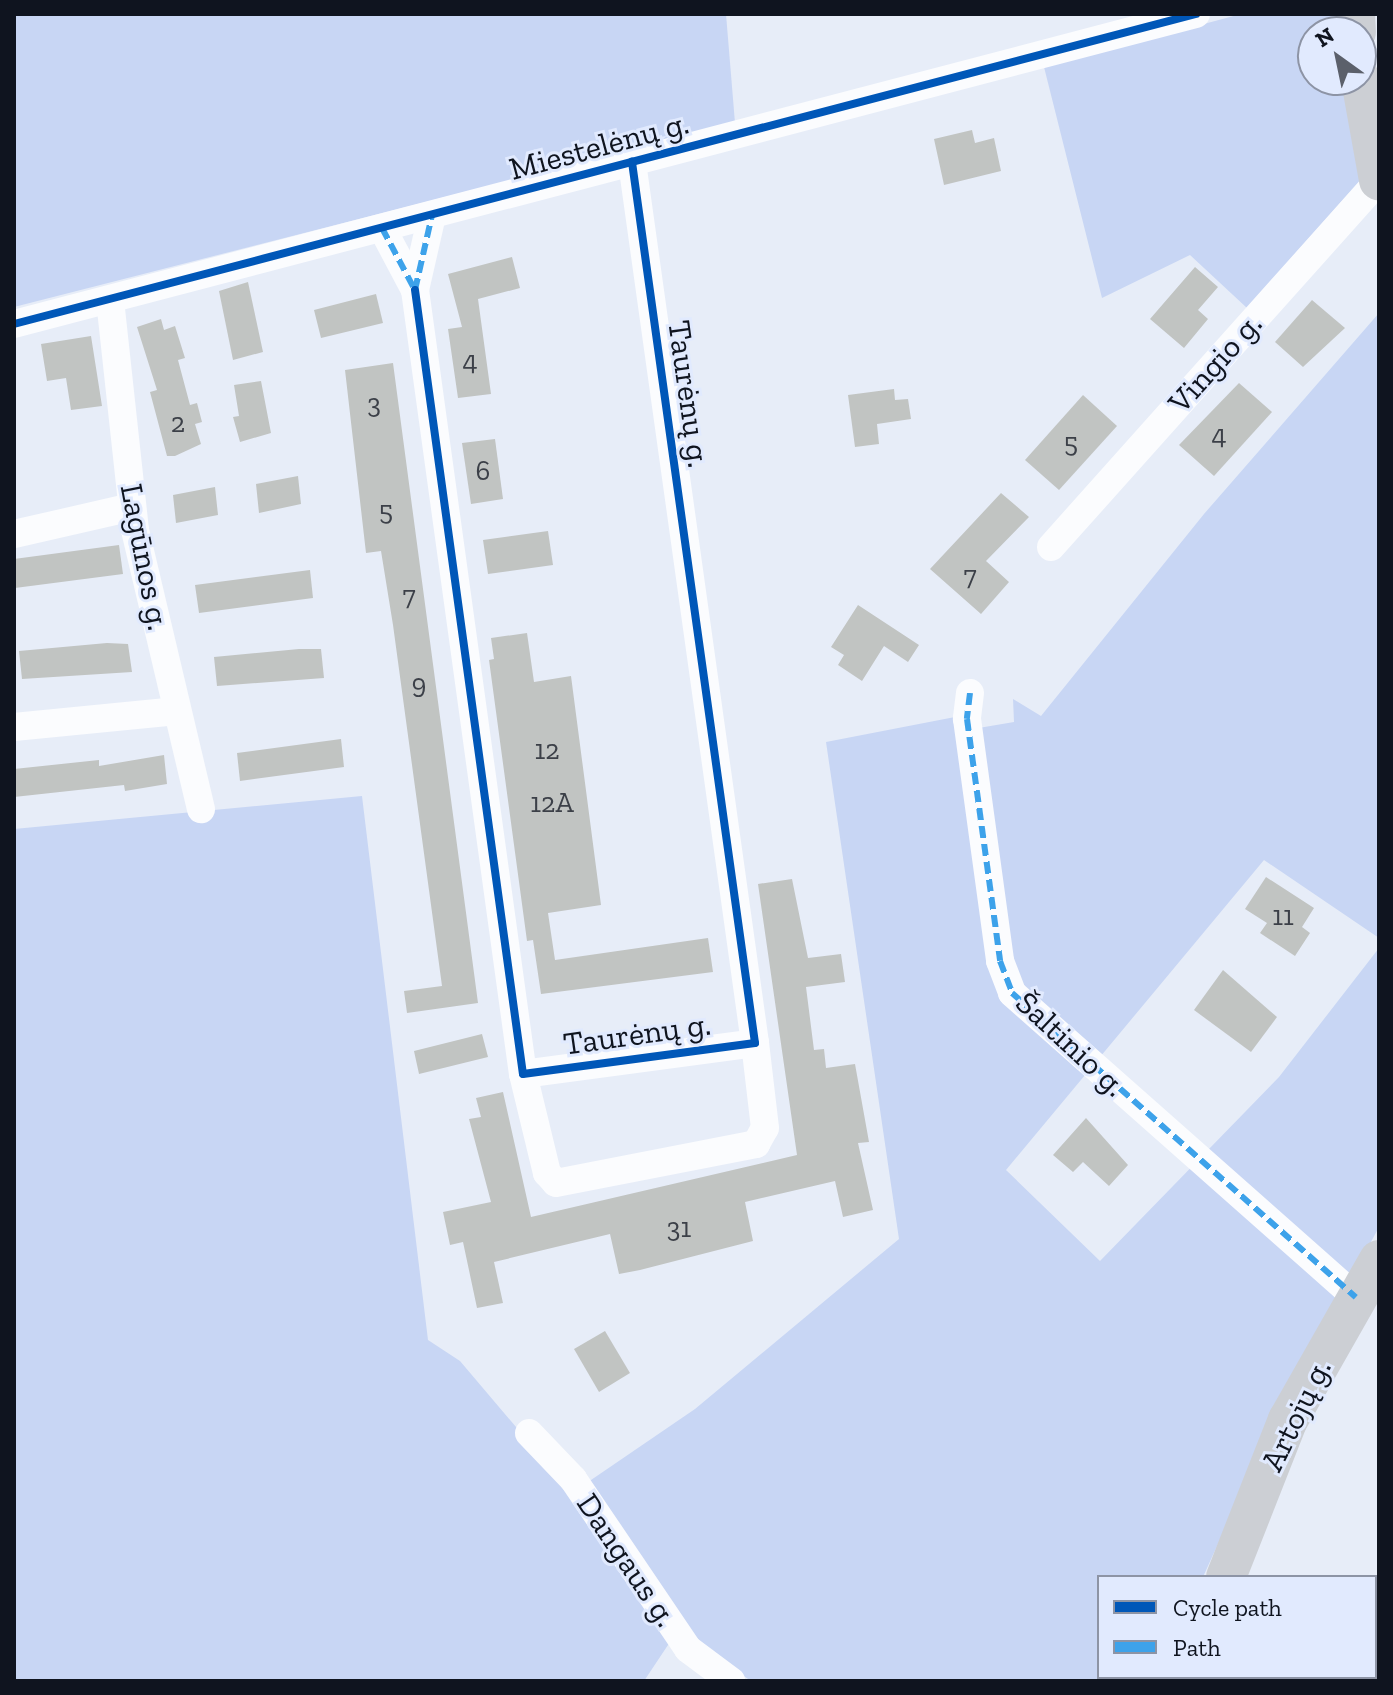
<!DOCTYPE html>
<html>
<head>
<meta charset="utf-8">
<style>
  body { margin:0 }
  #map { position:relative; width:1393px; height:1695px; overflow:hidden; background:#e7edf8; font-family:"Zilla Slab",serif }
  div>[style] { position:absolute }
  .green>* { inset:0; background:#c8d6f4 }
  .building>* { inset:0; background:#c1c4c2 }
  .street>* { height:28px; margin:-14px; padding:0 14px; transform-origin:14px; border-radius:14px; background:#fbfcfe }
  .secondary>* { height:40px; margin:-20px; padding:0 20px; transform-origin:20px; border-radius:20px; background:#cccfd4 }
  .quiet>* { height:6px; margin-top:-3px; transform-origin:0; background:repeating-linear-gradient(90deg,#3da2ea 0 12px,transparent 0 18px) }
  .cycleway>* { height:8px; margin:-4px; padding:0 4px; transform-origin:4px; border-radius:4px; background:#0057b8 }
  span { translate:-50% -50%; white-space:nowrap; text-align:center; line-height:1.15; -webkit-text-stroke:6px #e1eafe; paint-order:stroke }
  .number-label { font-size:28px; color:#3c4048 }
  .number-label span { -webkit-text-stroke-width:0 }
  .street-label { font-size:32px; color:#0f141f }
  .frame { position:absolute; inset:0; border:16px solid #0f141f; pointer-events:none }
  .legend { position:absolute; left:1097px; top:1575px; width:280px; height:104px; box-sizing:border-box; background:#e1eafe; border:2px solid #8d94a5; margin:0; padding:10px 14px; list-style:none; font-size:24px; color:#0f141f }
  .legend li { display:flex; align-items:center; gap:16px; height:40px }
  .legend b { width:40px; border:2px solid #8d94a5 }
  .north { position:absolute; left:1297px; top:16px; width:80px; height:80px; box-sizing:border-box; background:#e1eafe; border:2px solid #8d94a5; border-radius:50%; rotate:327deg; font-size:22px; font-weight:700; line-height:32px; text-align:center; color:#0f141f }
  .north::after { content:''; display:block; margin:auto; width:28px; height:36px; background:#5b606b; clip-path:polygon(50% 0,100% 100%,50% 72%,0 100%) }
</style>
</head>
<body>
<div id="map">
  <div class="green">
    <div style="clip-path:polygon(14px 14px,726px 14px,735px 123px,14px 307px)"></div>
    <div style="clip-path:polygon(1241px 14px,1335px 14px,1336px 32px,1313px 32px,1313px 80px,1344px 80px,1362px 178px,1247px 308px,1190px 255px,1102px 298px,1044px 67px)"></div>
    <div style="clip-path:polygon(1379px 313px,1379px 938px,1264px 860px,1006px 1170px,1100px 1261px,1279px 1077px,1379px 948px,1379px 1227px,1269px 1431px,1203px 1577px,1099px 1577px,1099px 1677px,1157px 1677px,1156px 1681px,751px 1681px,678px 1630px,644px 1681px,14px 1681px,14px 829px,362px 796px,428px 1340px,460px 1361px,572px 1493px,695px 1409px,899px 1239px,826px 742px,955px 717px,955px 732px,1014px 722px,1013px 699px,1041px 716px,1204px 514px)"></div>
  </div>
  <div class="building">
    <div style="clip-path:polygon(972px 130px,975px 143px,994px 138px,1001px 171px,944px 185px,934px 139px)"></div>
    <div style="clip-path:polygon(512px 257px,520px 288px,478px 299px,491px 394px,458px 398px,448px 329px,462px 327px,448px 274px)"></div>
    <div style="clip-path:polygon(1195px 267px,1218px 287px,1198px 310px,1208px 319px,1184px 348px,1150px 319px)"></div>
    <div style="clip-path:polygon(248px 282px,263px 352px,233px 360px,219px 291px)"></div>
    <div style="clip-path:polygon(376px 294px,383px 323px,321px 338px,314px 310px)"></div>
    <div style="clip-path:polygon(1312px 300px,1345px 328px,1303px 367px,1275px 342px)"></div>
    <div style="clip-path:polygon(161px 319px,164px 330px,175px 326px,185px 358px,178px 360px,190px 405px,197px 403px,202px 422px,195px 424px,201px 444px,175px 456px,167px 456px,150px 392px,157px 390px,137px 327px)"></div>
    <div style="clip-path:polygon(91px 336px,102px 406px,71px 410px,66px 378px,47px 381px,41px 344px)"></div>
    <div style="clip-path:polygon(393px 363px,478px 1003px,407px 1013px,404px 991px,442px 986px,393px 625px,381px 551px,366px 553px,345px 370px)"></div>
    <div style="clip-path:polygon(261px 381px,271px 433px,240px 442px,233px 417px,239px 416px,234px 385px)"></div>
    <div style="clip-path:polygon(1239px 383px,1272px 412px,1214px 476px,1179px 445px)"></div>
    <div style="clip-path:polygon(894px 389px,895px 400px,908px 399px,911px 419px,877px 424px,879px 444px,855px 447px,848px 395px)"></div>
    <div style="clip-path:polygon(1083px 395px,1117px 426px,1059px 490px,1025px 460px)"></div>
    <div style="clip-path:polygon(495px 439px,503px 499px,471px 504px,462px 443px)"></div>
    <div style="clip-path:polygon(298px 476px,301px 504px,259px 513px,256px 484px)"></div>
    <div style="clip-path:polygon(215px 487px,218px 515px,176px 523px,173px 495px)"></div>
    <div style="clip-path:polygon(1001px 493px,1029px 517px,986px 561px,1009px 582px,981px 614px,930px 569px)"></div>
    <div style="clip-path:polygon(548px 531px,553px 565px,488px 574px,483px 540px)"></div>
    <div style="clip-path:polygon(119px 545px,123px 574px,15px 588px,14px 559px)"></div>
    <div style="clip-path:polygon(310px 570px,313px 598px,199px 613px,195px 585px)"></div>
    <div style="clip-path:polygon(858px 605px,919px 645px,908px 662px,884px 646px,862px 681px,838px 665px,844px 655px,831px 647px)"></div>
    <div style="clip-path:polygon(527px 633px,534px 682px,571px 676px,601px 905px,548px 913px,555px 960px,708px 938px,713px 972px,541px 994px,533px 940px,527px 941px,489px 660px,494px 659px,491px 638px)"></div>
    <div style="clip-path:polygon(107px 643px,128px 644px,132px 672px,22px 679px,19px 651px)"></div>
    <div style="clip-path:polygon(299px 649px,321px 649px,324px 678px,217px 686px,214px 657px)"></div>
    <div style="clip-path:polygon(341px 739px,344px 767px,240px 781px,237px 753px)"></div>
    <div style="clip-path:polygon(164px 755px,167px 784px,125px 791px,124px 785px,14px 797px,14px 769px,99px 760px,99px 766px)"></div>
    <div style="clip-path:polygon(1266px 877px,1314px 908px,1302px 927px,1310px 933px,1295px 956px,1260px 933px,1267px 923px,1245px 909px)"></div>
    <div style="clip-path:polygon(792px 879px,808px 958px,841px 954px,845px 982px,806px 987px,814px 1050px,824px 1049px,826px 1068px,855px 1064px,869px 1142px,858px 1143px,873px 1210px,843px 1217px,835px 1181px,745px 1202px,753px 1241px,640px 1270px,619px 1274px,610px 1234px,494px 1262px,503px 1303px,477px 1308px,463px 1242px,450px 1245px,443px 1212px,491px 1202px,469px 1119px,481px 1117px,476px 1098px,503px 1092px,531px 1217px,797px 1155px,758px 884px)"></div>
    <div style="clip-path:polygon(1223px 970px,1277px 1017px,1251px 1052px,1194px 1010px)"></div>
    <div style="clip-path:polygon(482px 1034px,488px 1057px,419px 1074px,414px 1051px)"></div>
    <div style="clip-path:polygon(1086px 1118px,1128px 1165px,1109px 1186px,1083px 1162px,1073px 1172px,1053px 1155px)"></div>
    <div style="clip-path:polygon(605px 1331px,630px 1373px,599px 1392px,574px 1349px)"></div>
  </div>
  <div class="street">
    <div style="left:382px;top:228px;width:70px;rotate:62deg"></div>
    <div style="left:415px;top:290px;width:77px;rotate:-77.2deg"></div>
    <div style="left:415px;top:290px;width:791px;rotate:82.16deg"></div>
    <div style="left:523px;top:1074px;width:234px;rotate:-7.6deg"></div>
    <div style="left:755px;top:1043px;width:890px;rotate:-97.95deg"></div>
    <div style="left:110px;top:300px;width:231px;rotate:83.8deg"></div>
    <div style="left:135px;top:530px;width:287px;rotate:76.7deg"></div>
    <div style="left:14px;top:324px;width:1222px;rotate:-14.7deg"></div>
    <div style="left:14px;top:534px;width:121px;rotate:-12.9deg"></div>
    <div style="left:1051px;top:547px;width:492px;rotate:-48.2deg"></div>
    <div style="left:970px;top:693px;width:26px;rotate:97deg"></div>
    <div style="left:967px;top:719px;width:244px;rotate:82.2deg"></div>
    <div style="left:1000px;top:961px;width:34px;rotate:69deg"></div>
    <div style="left:1012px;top:993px;width:459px;rotate:41.5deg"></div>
    <div style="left:14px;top:727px;width:164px;rotate:-5.6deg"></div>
    <div style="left:523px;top:1074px;width:102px;rotate:76.4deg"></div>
    <div style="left:547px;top:1173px;width:13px;rotate:48deg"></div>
    <div style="left:556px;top:1183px;width:204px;rotate:-11deg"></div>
    <div style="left:756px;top:1144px;width:18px;rotate:-61deg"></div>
    <div style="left:765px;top:1128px;width:86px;rotate:-96.7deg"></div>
    <div style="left:529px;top:1433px;width:64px;rotate:46.3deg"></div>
    <div style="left:573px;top:1479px;width:205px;rotate:55.9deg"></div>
    <div style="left:688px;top:1649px;width:54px;rotate:36.7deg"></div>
  </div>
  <div class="secondary">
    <div style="left:1355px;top:14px;width:18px;rotate:87deg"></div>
    <div style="left:1361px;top:80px;width:102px;rotate:79.8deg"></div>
    <div style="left:1226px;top:1577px;width:169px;rotate:-68.5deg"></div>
    <div style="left:1288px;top:1420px;width:184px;rotate:-60.4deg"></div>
    <div style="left:1185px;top:1681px;width:4px;rotate:-76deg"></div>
  </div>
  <div class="quiet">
    <div style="left:382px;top:228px;width:70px;rotate:62deg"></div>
    <div style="left:415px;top:290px;width:77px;rotate:-77.2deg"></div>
    <div style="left:970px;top:693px;width:26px;rotate:97deg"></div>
    <div style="left:967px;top:719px;width:244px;rotate:82.2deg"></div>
    <div style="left:1000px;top:961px;width:34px;rotate:69deg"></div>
    <div style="left:1012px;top:993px;width:459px;rotate:41.5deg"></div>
  </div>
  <div class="cycleway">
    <div style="left:415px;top:290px;width:791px;rotate:82.16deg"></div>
    <div style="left:523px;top:1074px;width:234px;rotate:-7.6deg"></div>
    <div style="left:755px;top:1043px;width:890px;rotate:-97.95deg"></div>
    <div style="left:14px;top:324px;width:1222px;rotate:-14.7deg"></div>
  </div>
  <div class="number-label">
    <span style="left:470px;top:361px">4</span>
    <span style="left:374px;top:404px">3</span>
    <span style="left:178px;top:423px">2</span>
    <span style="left:1219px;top:435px">4</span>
    <span style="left:1071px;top:443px">5</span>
    <span style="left:483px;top:471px">6</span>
    <span style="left:386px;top:511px">5</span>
    <span style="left:970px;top:576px">7</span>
    <span style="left:409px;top:596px">7</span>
    <span style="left:419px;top:684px">9</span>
    <span style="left:547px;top:750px">12</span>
    <span style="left:552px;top:803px">12A</span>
    <span style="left:1283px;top:916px">11</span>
    <span style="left:679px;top:1228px">31</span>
  </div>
  <div class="street-label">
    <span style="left:599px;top:146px;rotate:-15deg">Miestelėnų g.</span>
    <span style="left:1215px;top:363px;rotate:-48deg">Vingio g.</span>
    <span style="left:689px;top:394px;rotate:82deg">Taurėnų g.</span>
    <span style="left:145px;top:557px;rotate:79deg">Lagūnos g.</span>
    <span style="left:637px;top:1034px;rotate:-8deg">Taurėnų g.</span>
    <span style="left:1071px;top:1044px;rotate:43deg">Šaltinio g.</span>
    <span style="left:1296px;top:1415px;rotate:-64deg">Artojų g.</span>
    <span style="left:627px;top:1560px;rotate:56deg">Dangaus g.</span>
  </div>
  <div class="frame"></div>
  <ul class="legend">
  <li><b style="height:10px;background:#0057b8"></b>Cycle path</li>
  <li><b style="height:10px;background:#3da2ea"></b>Path</li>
  </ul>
  <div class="north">N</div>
</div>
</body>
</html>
